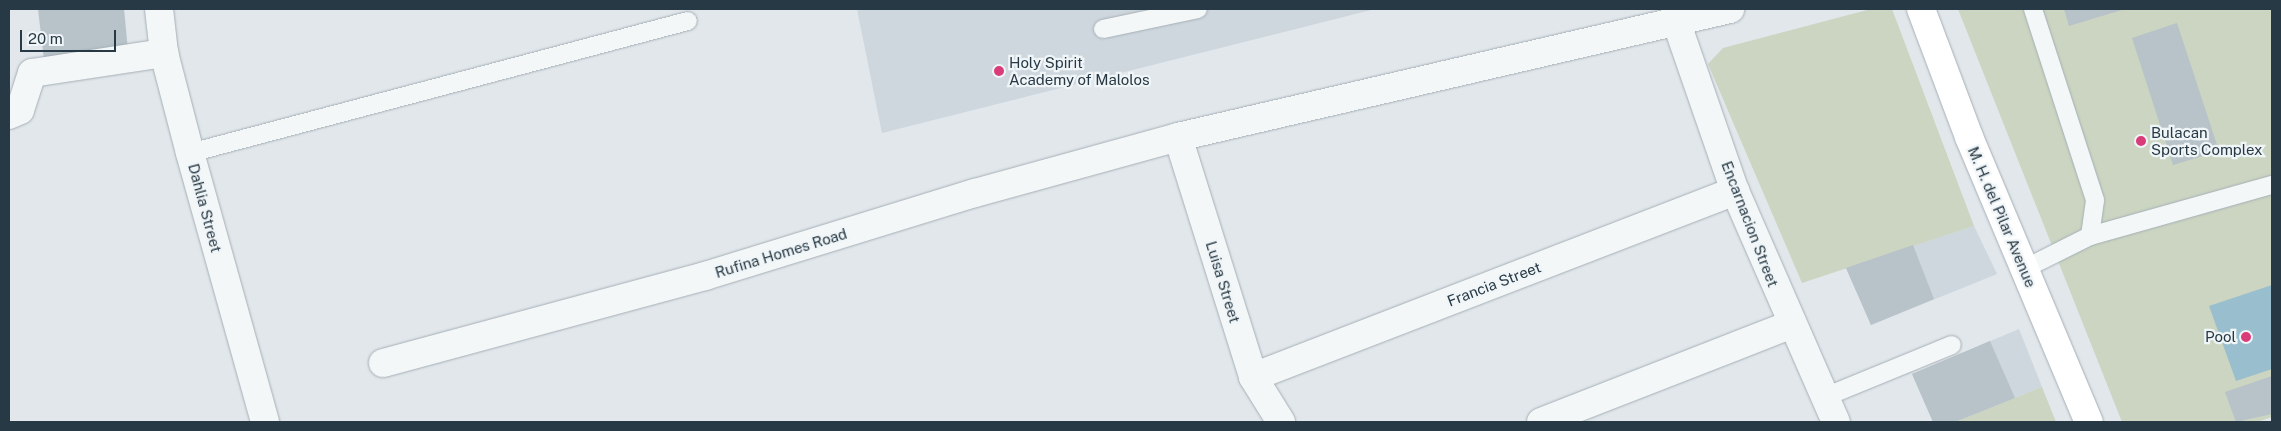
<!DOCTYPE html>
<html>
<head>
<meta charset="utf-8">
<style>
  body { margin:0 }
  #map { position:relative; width:2281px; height:431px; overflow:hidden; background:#e1e7eb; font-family:"Public Sans",sans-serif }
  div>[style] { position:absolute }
  .built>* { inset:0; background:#ced7dd }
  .green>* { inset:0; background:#cbd5c1 }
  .water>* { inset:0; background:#99bfce }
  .building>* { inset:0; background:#b7c2c9 }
  .roads { filter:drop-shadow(0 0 1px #a5afb6) drop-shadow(0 0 1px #a5afb6) }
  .lane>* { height:18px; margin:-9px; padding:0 9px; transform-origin:9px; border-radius:9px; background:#f4f7f8 }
  .street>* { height:28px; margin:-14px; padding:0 14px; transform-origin:14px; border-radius:14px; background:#f4f7f8 }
  .secondary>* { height:28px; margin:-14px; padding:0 14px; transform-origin:14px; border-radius:14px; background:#fff }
  .dots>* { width:14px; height:14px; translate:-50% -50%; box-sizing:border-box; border:2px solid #f0f5f8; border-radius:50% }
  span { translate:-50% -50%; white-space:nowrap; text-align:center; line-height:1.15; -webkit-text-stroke:4.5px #f0f5f8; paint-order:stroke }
  .poi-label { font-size:15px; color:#273944 }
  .left { translate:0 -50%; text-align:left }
  .right { translate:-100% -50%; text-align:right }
  .street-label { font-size:15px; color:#273944 }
  .frame { position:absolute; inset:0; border:10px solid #273944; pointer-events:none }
  .scale { position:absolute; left:20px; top:30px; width:96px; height:22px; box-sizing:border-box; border:2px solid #273944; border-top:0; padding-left:6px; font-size:15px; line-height:18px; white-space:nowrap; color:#273944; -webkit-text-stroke:4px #f0f5f8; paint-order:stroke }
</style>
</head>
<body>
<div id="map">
  <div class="built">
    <div style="clip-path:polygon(857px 9px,1375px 9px,882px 133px)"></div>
    <div style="clip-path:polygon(1974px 226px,1997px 274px,1871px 325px,1846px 268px)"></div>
    <div style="clip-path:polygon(2019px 329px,2042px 387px,1955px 422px,1933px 422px,1912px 374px)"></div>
  </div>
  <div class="green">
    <div style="clip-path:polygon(1871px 9px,1892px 9px,1974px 226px,1802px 283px,1708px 64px,1723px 48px)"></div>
    <div style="clip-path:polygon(1958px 9px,2272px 9px,2272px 417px,2257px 422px,2122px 422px)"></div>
    <div style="clip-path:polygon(2042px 387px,2056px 422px,1955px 422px)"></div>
  </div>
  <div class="water">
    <div style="clip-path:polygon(2272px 285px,2272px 369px,2236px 381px,2209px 306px)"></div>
  </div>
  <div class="building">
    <div style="clip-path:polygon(38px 9px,124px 9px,128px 50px,44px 60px)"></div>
    <div style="clip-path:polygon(2064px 9px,2125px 9px,2069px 26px)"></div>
    <div style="clip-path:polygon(2177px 23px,2219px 151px,2173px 165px,2132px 38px)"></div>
    <div style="clip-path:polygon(1913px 245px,1934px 299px,1871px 325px,1846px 268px)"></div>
    <div style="clip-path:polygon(1990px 341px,2015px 398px,1955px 422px,1933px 422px,1912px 374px)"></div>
    <div style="clip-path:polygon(2272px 376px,2272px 414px,2236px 422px,2225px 392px)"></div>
  </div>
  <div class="roads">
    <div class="lane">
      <div style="left:1103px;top:29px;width:97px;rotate:-11.9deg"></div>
      <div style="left:190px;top:153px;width:515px;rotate:-14.85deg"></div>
      <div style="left:2090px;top:236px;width:189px;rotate:-15.7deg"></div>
      <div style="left:2024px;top:269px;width:74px;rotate:-26.6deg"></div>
      <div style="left:2090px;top:236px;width:36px;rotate:-82deg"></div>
      <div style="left:2095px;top:200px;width:201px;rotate:-108deg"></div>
      <div style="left:1825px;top:397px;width:137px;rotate:-22.3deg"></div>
    </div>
    <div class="street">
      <div style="left:159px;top:9px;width:44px;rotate:83.5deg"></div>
      <div style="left:164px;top:53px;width:103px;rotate:75.4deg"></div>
      <div style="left:190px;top:153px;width:279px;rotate:74.4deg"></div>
      <div style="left:1676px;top:21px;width:180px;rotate:70.9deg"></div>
      <div style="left:1735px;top:191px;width:252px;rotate:66.4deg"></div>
      <div style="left:9px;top:115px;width:12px;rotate:-24deg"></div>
      <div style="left:20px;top:110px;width:39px;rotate:-72deg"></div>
      <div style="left:32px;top:73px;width:134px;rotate:-8.6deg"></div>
      <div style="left:1178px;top:137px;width:251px;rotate:72.6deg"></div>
      <div style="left:1253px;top:377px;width:53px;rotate:58.1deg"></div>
      <div style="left:383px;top:363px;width:334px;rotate:-15.1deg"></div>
      <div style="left:705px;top:276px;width:282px;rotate:-17.1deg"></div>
      <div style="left:975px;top:193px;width:211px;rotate:-15.4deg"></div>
      <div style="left:1178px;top:137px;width:567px;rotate:-13.06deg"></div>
      <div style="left:1253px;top:377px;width:517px;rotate:-21.1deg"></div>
      <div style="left:1541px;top:422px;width:267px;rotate:-21.3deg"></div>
    </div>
    <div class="secondary">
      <div style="left:1921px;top:9px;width:137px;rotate:69.4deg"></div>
      <div style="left:1969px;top:137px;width:309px;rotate:67.2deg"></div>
    </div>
  </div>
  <div class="dots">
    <div style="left:999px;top:71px;background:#da3b79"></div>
    <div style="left:2141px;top:141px;background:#da3b79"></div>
    <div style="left:2246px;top:337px;background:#da3b79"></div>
  </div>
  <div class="poi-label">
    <span class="left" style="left:1009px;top:71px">Holy Spirit<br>Academy of Malolos</span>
    <span class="left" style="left:2151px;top:141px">Bulacan<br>Sports Complex</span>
    <span class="right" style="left:2236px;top:337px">Pool</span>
  </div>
  <div class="street-label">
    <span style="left:205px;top:208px;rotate:75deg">Dahlia Street</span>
    <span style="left:2002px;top:217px;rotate:67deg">M. H. del Pilar Avenue</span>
    <span style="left:1750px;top:224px;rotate:69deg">Encarnacion Street</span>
    <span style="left:781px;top:253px;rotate:-17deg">Rufina Homes Road</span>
    <span style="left:1223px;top:282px;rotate:73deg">Luisa Street</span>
    <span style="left:1494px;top:284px;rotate:-21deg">Francia Street</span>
  </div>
  <div class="frame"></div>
  <div class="scale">20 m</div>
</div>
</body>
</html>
